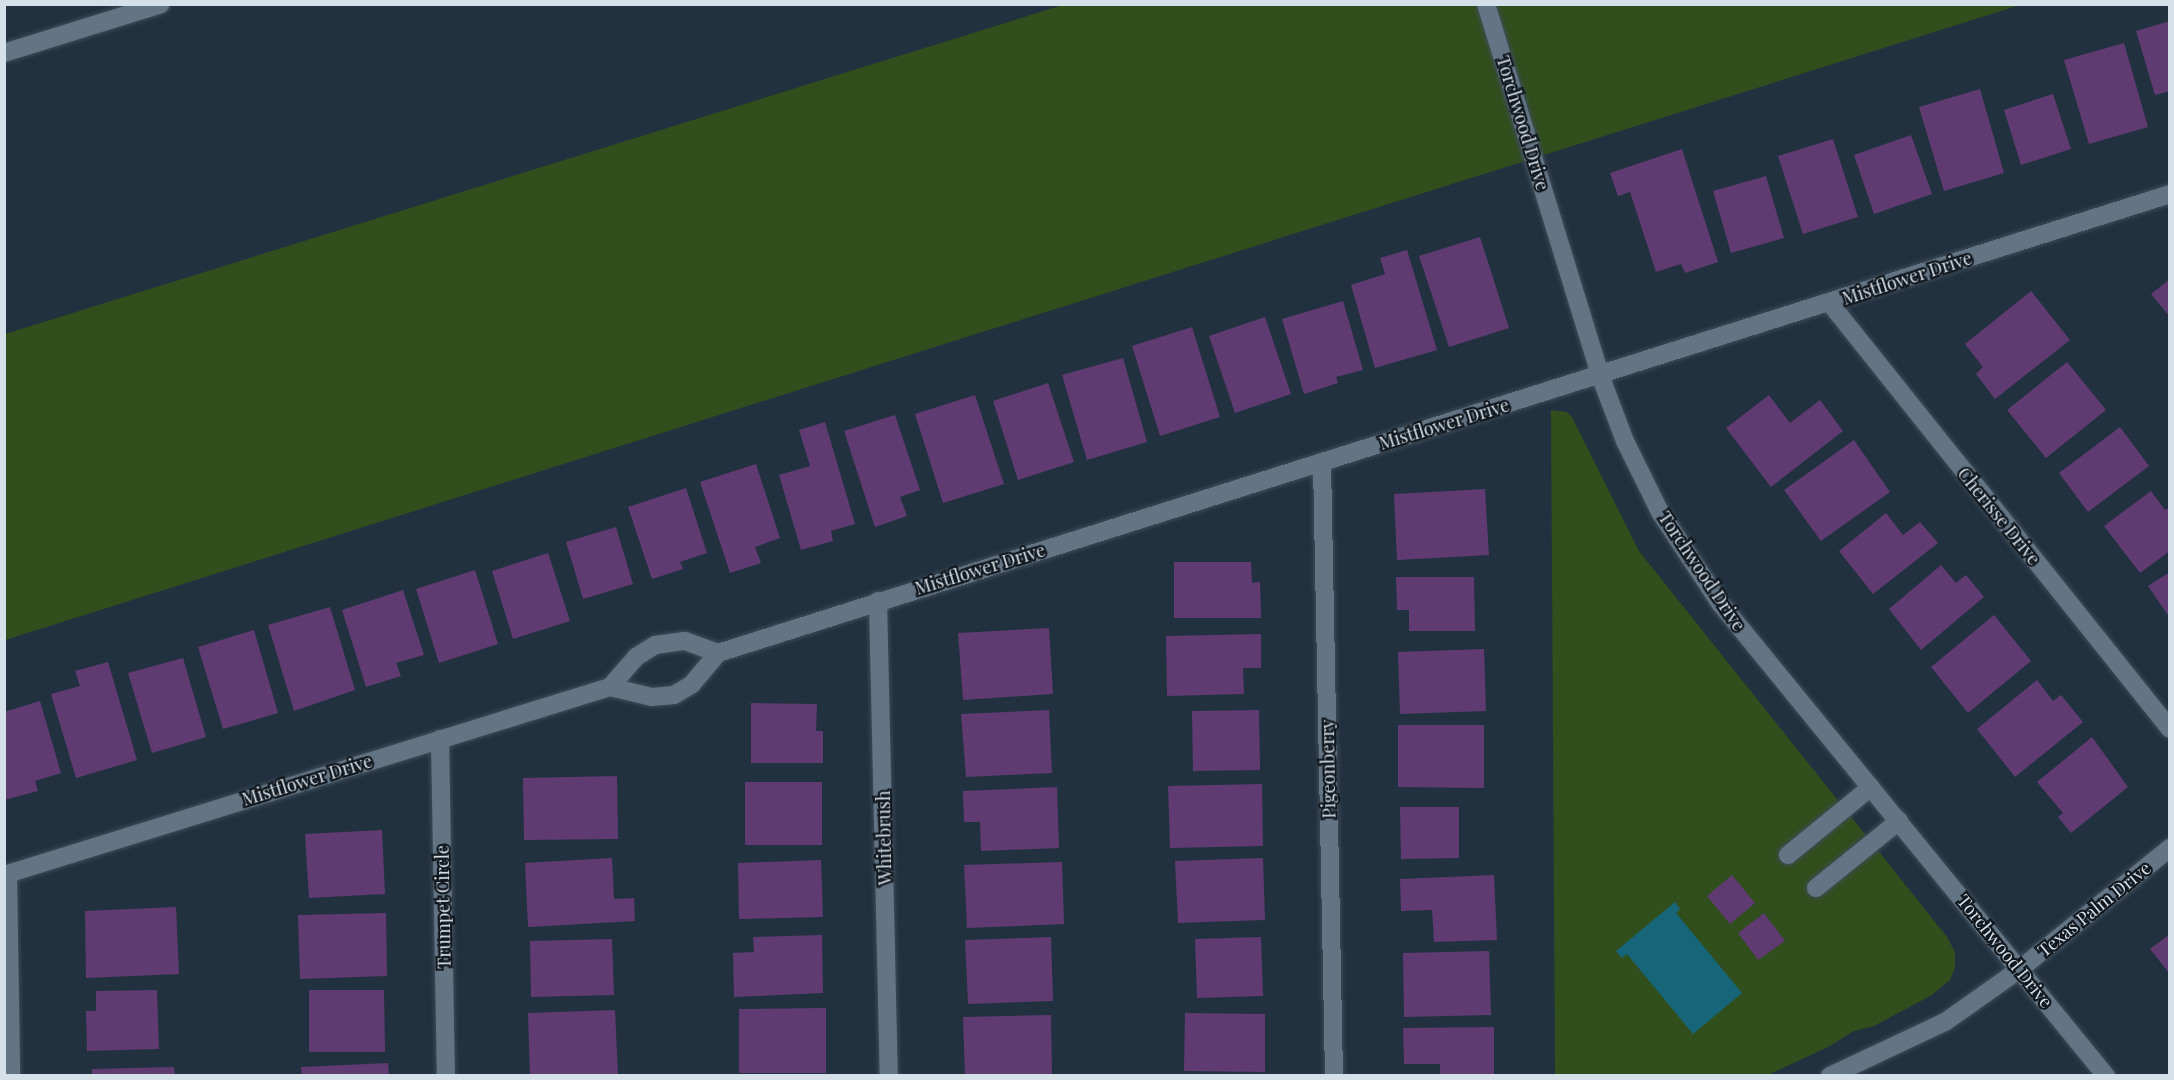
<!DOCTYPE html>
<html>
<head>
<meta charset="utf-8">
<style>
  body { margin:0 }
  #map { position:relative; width:2174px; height:1080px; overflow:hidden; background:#22313f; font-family:"Playfair Display",serif }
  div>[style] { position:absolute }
  .green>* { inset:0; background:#314e1d }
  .water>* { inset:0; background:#166579 }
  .building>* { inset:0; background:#5f3b72 }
  .roads { filter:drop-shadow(0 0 2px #3f4d59) drop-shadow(0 0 2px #3f4d59) }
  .minor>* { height:18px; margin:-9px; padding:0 9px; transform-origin:9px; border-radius:9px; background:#637585 }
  span { translate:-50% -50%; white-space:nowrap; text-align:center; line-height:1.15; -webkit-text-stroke:4.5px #11181f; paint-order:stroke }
  .street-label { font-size:18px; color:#d6e0e9 }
  .frame { position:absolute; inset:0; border:6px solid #d6e0e9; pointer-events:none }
</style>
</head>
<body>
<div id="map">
  <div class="green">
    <div style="clip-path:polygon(1063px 5px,2020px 5px,5px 640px,5px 334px)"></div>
    <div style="clip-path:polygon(1551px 410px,1567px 412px,1572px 417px,1639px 551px,1947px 937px,1955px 952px,1955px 968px,1950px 980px,1932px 995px,1874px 1026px,1854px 1031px,1828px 1047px,1768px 1075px,1555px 1075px)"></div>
  </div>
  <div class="water">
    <div style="clip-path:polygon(1675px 902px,1680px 909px,1676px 913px,1742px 993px,1693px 1034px,1627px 954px,1622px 958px,1616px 951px)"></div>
  </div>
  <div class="building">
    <div style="clip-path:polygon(2170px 21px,2170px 91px,2155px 95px,2136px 31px)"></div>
    <div style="clip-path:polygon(2124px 43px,2148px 127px,2089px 144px,2064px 60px)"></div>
    <div style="clip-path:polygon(1980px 89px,2004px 173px,1944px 191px,1919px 107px)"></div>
    <div style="clip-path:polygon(2053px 94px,2071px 149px,2021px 165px,2004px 110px)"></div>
    <div style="clip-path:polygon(1911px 135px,1932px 194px,1874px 214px,1854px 155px)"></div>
    <div style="clip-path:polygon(1833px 139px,1858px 217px,1803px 234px,1778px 156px)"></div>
    <div style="clip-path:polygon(1682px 149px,1718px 262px,1685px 273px,1681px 264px,1656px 272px,1630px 192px,1618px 196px,1610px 173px)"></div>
    <div style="clip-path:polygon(1766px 176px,1784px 238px,1731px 253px,1713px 191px)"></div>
    <div style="clip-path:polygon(1480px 237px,1509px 328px,1449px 347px,1419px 256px)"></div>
    <div style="clip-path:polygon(1407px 250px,1437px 350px,1375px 368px,1351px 285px,1385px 274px,1380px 258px)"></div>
    <div style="clip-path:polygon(2170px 279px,2170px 317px,2151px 294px)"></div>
    <div style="clip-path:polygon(2031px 291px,2070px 340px,1995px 399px,1976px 374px,1983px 367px,1965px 344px)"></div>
    <div style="clip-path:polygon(1343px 301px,1363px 370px,1336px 377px,1338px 383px,1304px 394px,1282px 319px)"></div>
    <div style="clip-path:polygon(1265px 317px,1291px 394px,1235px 413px,1209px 336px)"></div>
    <div style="clip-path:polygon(1192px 327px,1220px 417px,1160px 436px,1132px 346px)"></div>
    <div style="clip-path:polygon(1123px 358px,1147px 442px,1087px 460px,1062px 375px)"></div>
    <div style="clip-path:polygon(2067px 362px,2106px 410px,2046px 458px,2007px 410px)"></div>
    <div style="clip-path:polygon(1048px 383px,1074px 462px,1018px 480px,993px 401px)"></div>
    <div style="clip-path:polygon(975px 395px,1004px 484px,943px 503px,915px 414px)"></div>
    <div style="clip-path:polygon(1769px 395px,1790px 423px,1820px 400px,1843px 431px,1771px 487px,1726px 428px)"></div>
    <div style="clip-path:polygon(895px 415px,920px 490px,900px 497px,907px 516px,875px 527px,844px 431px)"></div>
    <div style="clip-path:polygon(825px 422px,855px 524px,831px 531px,833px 541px,801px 550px,779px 475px,810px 466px,799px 430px)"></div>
    <div style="clip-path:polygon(2120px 427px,2149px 466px,2088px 512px,2059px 473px)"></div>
    <div style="clip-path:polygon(1854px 440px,1890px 492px,1821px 541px,1784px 490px)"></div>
    <div style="clip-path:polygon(756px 464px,780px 538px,755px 547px,761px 563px,730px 573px,700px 482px)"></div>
    <div style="clip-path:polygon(686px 488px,707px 553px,680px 562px,683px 569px,652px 579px,628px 507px)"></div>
    <div style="clip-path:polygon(1485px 489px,1489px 555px,1397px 560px,1394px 494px)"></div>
    <div style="clip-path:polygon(2151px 491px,2165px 510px,2170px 507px,2170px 551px,2140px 573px,2104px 526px)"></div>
    <div style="clip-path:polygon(1886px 513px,1903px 535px,1920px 522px,1938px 543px,1873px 594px,1839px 551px)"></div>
    <div style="clip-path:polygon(616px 527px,633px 584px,583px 599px,566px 542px)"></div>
    <div style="clip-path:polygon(548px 553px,570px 621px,513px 639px,492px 571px)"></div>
    <div style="clip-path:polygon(1174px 562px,1251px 562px,1252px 583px,1260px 582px,1261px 618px,1174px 618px)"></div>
    <div style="clip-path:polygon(1941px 565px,1956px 583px,1966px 575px,1984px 597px,1921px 650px,1889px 609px)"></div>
    <div style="clip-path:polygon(475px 570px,498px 644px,439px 663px,416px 589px)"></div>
    <div style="clip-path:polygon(2170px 572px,2170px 618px,2148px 586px)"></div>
    <div style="clip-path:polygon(1396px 577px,1474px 577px,1475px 631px,1409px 631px,1409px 610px,1397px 610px)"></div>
    <div style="clip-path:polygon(403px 590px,424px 655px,396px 663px,401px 676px,366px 687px,342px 610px)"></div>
    <div style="clip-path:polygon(330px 607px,355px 690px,294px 711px,268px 625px)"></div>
    <div style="clip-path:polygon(1994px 615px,2031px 661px,1968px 713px,1931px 667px)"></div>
    <div style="clip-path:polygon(1049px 628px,1053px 694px,963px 700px,958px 633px)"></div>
    <div style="clip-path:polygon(254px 630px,278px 713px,223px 729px,198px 647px)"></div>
    <div style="clip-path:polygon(1261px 634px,1261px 668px,1243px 668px,1244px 694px,1167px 696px,1166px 636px)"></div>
    <div style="clip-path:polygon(1484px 649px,1486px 711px,1400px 714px,1398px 652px)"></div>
    <div style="clip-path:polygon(183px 658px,206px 737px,152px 753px,128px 673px)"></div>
    <div style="clip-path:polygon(108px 662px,137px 760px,76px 778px,51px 694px,80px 686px,75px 671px)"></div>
    <div style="clip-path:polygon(2037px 680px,2053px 701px,2061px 695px,2083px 722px,2015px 777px,1977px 729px)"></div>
    <div style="clip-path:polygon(40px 701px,61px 773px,35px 781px,38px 791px,4px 800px,4px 712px)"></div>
    <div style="clip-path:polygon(751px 703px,817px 704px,816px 731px,823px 731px,823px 763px,751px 763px)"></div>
    <div style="clip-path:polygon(1049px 710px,1052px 773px,966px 777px,961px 714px)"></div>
    <div style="clip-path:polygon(1259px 710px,1260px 770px,1193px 771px,1192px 711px)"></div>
    <div style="clip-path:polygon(1398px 725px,1484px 725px,1484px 788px,1398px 787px)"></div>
    <div style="clip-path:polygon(2092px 737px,2128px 787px,2071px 833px,2058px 817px,2063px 813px,2037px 782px)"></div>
    <div style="clip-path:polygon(617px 776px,618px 839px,524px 840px,523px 778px)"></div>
    <div style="clip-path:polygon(745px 782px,822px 782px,822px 845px,745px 845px)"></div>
    <div style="clip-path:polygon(1262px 784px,1263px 846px,1170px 848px,1168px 786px)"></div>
    <div style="clip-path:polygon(1057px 787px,1059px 848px,981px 851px,980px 822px,964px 822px,963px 791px)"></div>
    <div style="clip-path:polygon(1400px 807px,1459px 807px,1459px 858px,1401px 859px)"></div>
    <div style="clip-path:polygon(382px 830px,385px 894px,309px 898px,305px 834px)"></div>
    <div style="clip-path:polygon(612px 858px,614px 899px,634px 898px,635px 921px,528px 927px,525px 863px)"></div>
    <div style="clip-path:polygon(1263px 858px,1265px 920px,1178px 923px,1175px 861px)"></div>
    <div style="clip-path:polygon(821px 860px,823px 917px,739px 919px,738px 863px)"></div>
    <div style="clip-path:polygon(1062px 862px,1064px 924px,967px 928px,964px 865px)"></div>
    <div style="clip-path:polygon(1494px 875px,1497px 940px,1434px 942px,1432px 910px,1401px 911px,1400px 879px)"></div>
    <div style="clip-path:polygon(1732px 875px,1755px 903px,1730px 924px,1707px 896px)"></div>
    <div style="clip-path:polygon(176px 907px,179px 974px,86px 978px,85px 911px)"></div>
    <div style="clip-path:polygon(386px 913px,387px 976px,300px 979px,298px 915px)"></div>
    <div style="clip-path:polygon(1764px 913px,1785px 941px,1758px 960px,1738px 933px)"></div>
    <div style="clip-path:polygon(2170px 934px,2170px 974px,2150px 949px)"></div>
    <div style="clip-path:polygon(822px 935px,823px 993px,734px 997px,733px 953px,754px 952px,753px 937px)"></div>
    <div style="clip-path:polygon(1051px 937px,1053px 1001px,968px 1004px,965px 940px)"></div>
    <div style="clip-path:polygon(1261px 937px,1263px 996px,1197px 998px,1195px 939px)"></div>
    <div style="clip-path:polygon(612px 939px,614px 995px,531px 997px,530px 941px)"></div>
    <div style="clip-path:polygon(1489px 951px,1491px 1015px,1404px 1017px,1403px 953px)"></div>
    <div style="clip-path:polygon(157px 990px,159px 1049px,87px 1051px,86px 1011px,96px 1011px,96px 991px)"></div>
    <div style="clip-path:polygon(309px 990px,384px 990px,385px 1052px,309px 1052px)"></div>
    <div style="clip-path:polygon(826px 1008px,826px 1073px,739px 1073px,739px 1009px)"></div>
    <div style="clip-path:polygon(615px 1010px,618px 1075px,530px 1076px,528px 1013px)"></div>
    <div style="clip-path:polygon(1185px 1013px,1265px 1014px,1265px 1072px,1184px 1071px)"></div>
    <div style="clip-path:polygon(1051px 1015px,1052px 1076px,965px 1076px,963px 1017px)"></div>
    <div style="clip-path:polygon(1494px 1027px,1494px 1076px,1440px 1076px,1440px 1064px,1404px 1064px,1403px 1028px)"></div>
    <div style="clip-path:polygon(388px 1063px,389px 1076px,302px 1076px,301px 1067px)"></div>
    <div style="clip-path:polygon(174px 1067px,175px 1076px,92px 1076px,92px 1069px)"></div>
  </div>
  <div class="roads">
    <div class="minor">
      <div style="left:1486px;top:4px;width:388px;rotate:72.9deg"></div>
      <div style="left:1600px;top:375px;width:71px;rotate:69.3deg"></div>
      <div style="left:1625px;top:441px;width:79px;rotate:63.8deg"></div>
      <div style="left:1660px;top:512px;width:109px;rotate:56.6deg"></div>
      <div style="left:1720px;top:603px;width:611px;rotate:50.78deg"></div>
      <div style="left:4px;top:53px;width:164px;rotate:-17.3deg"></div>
      <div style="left:1829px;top:302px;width:546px;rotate:51.39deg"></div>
      <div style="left:1322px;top:462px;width:614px;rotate:88.88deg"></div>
      <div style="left:878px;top:601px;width:475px;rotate:88.7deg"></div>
      <div style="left:610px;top:687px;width:40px;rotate:-49deg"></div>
      <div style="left:636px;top:657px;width:22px;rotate:-32deg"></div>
      <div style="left:655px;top:645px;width:30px;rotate:-8deg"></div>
      <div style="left:685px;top:641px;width:35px;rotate:20deg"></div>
      <div style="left:440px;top:739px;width:337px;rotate:89deg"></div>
      <div style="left:1788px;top:855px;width:107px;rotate:-39.3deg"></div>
      <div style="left:8px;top:874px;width:202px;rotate:89.1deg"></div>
      <div style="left:4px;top:875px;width:634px;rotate:-17.24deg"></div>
      <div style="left:610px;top:687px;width:43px;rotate:13.4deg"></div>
      <div style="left:652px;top:697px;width:22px;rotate:-5deg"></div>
      <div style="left:674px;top:695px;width:21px;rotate:-31deg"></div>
      <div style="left:692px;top:684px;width:40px;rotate:-50deg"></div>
      <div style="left:718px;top:653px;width:1523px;rotate:-17.54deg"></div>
      <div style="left:1816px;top:888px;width:107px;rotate:-38.9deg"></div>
      <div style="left:1830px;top:1076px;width:127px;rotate:-25.2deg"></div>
      <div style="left:1945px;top:1022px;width:92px;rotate:-35.2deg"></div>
      <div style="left:2020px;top:969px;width:193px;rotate:-38.9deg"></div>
    </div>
  </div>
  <div class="street-label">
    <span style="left:1523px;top:123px;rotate:73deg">Torchwood Drive</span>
    <span style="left:1907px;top:278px;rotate:-18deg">Mistflower Drive</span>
    <span style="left:1444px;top:424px;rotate:-17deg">Mistflower Drive</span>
    <span style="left:1999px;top:516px;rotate:51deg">Cherisse Drive</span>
    <span style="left:980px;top:569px;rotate:-17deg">Mistflower Drive</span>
    <span style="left:1702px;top:571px;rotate:56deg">Torchwood Drive</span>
    <span style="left:1328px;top:769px;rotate:-91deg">Pigeonberry</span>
    <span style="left:307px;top:780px;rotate:-17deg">Mistflower Drive</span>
    <span style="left:884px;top:838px;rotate:-91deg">Whitebrush</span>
    <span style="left:443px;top:907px;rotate:-91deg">Trumpet Circle</span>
    <span style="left:2094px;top:909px;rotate:-39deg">Texas Palm Drive</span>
    <span style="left:2005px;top:951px;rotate:51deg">Torchwood Drive</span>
  </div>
  <div class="frame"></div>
</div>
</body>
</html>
